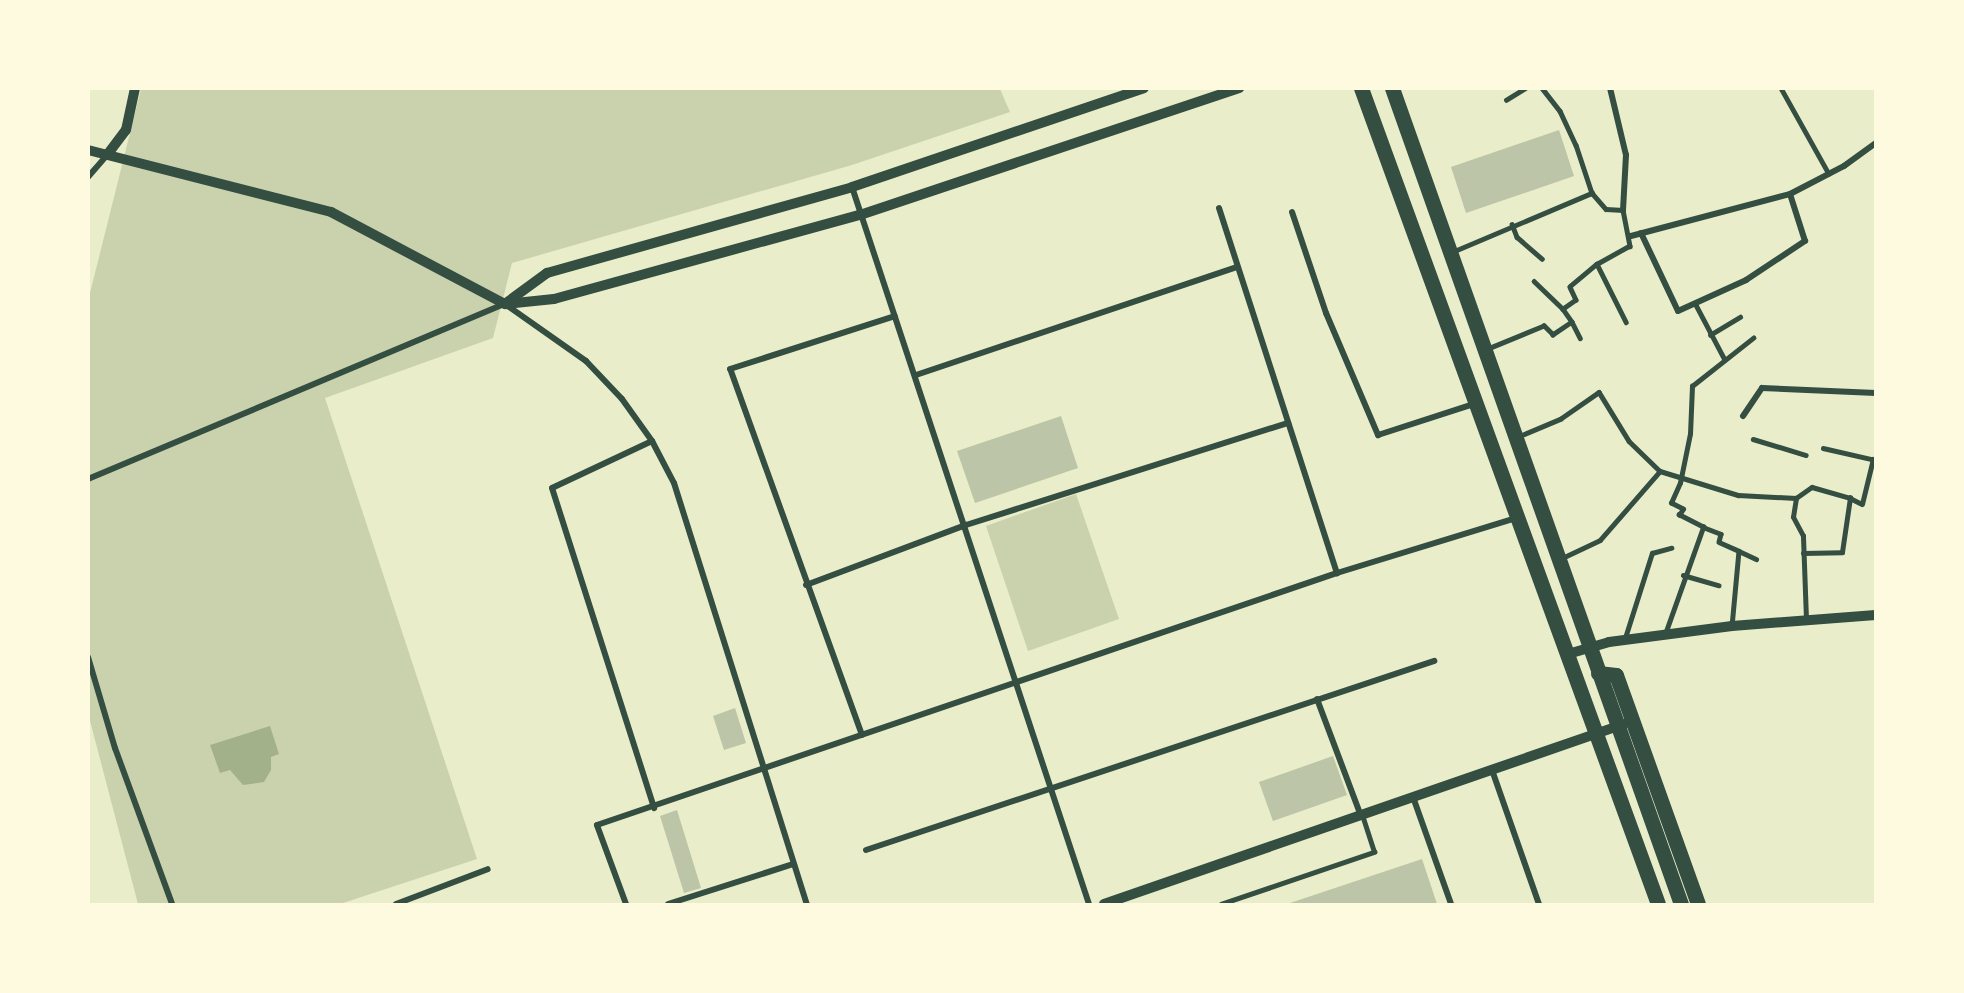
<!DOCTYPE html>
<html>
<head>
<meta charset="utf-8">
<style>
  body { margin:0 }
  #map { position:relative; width:1964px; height:993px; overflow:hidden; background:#e9edc9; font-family:"DM Sans",sans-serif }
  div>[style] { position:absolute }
  .green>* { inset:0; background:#cad2ad }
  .water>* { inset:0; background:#a3b18a }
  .building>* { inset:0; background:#bcc5a7 }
  .service>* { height:4.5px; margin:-2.25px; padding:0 2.25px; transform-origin:2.25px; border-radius:2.25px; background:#344e41 }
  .minor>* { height:6px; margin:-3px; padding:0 3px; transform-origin:3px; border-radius:3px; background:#344e41 }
  .tertiary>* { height:10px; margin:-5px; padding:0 5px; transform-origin:5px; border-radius:5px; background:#344e41 }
  .primary>* { height:15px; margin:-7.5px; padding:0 7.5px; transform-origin:7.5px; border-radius:7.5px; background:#344e41 }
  span { translate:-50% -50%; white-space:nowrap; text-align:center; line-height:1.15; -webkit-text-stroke:4.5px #fefae0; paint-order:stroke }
  .frame { position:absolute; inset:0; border:90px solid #fefae0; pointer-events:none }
</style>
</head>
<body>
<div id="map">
  <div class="green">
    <div style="clip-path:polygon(141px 89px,1000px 89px,1010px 112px,852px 165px,512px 263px,493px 338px,325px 398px,477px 859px,340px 904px,138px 904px,89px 717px,88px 301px)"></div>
    <div style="clip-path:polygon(1076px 494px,1119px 619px,1028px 651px,986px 526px)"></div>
  </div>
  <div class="water">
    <div style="clip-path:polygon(270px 726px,279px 754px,271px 757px,271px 770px,264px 782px,243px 785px,230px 770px,220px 773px,210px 745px)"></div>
  </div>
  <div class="building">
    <div style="clip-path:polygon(1559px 130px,1574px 176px,1466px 213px,1451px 167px)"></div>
    <div style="clip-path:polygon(1061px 416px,1078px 468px,975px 503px,957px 451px)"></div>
    <div style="clip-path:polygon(735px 708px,746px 743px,724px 750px,713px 716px)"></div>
    <div style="clip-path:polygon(1333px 756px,1347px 795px,1273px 821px,1259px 782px)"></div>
    <div style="clip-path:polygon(677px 810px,701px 888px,684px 893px,660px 816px)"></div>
    <div style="clip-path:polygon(1422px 859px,1437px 904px,1287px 904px)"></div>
  </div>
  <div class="service">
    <div style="left:1542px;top:88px;width:29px;rotate:52deg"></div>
    <div style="left:1560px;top:111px;width:38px;rotate:65deg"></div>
    <div style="left:1576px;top:145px;width:51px;rotate:71.6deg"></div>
    <div style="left:1781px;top:88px;width:98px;rotate:60.8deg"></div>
    <div style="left:1506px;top:100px;width:22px;rotate:-32deg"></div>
    <div style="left:1512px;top:224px;width:14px;rotate:69deg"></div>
    <div style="left:1517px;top:237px;width:33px;rotate:41deg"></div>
    <div style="left:1452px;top:252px;width:152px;rotate:-22.9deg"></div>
    <div style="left:1592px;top:193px;width:21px;rotate:49deg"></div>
    <div style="left:1606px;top:209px;width:17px;rotate:3deg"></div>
    <div style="left:1623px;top:210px;width:37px;rotate:79deg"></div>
    <div style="left:1630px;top:246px;width:38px;rotate:151deg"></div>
    <div style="left:1597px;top:264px;width:35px;rotate:140deg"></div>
    <div style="left:1570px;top:287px;width:14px;rotate:65deg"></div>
    <div style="left:1576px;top:300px;width:16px;rotate:145deg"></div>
    <div style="left:1563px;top:309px;width:16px;rotate:55deg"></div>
    <div style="left:1572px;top:322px;width:23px;rotate:146deg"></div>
    <div style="left:1553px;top:335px;width:13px;rotate:-135deg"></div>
    <div style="left:1544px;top:326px;width:61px;rotate:157.7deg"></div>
    <div style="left:1597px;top:264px;width:65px;rotate:63.4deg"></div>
    <div style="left:1534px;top:281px;width:40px;rotate:44deg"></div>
    <div style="left:1695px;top:303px;width:64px;rotate:62.2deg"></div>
    <div style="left:1572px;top:322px;width:18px;rotate:63deg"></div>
    <div style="left:1710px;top:335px;width:35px;rotate:-31deg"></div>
    <div style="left:1517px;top:437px;width:47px;rotate:-22.7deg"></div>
    <div style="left:1560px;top:419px;width:47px;rotate:-34.7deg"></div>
    <div style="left:1599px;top:392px;width:57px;rotate:58.5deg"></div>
    <div style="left:1629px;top:441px;width:43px;rotate:44.1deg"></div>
    <div style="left:1753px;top:439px;width:55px;rotate:16.8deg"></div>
    <div style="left:1823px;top:448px;width:54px;rotate:12.8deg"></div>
    <div style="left:1703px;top:527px;width:19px;rotate:21deg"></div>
    <div style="left:1721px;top:534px;width:8px;rotate:104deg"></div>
    <div style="left:1719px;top:542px;width:22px;rotate:24deg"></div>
    <div style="left:1739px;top:551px;width:75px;rotate:95.3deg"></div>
    <div style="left:1739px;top:551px;width:19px;rotate:25deg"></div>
    <div style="left:1803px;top:553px;width:39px;rotate:-1deg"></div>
    <div style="left:1842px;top:552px;width:55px;rotate:-81.6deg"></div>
    <div style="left:1850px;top:498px;width:13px;rotate:27deg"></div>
    <div style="left:1862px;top:504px;width:46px;rotate:-76.3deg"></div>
    <div style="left:1560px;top:559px;width:44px;rotate:-25.4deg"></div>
    <div style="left:1600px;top:540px;width:91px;rotate:-49deg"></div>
    <div style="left:1660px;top:471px;width:82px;rotate:17.1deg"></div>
    <div style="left:1738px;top:495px;width:58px;rotate:3deg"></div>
    <div style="left:1683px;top:575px;width:37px;rotate:16deg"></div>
    <div style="left:1806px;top:619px;width:83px;rotate:-92.1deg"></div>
    <div style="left:1803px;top:536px;width:21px;rotate:-118deg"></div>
    <div style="left:1793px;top:517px;width:19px;rotate:-81deg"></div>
    <div style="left:1796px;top:498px;width:19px;rotate:-35deg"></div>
    <div style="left:1812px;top:487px;width:40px;rotate:16deg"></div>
    <div style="left:1665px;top:634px;width:114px;rotate:-70.4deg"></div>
    <div style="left:1703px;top:527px;width:27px;rotate:-153deg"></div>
    <div style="left:1679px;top:515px;width:7px;rotate:-56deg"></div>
    <div style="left:1683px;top:509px;width:13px;rotate:-153deg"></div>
    <div style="left:1671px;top:503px;width:22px;rotate:-66deg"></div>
    <div style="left:1680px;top:483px;width:50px;rotate:-78.5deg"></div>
    <div style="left:1690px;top:434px;width:48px;rotate:-87.6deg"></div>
    <div style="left:1692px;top:386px;width:78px;rotate:-38.2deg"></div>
    <div style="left:1625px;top:638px;width:89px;rotate:-72.4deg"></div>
    <div style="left:1652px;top:553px;width:20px;rotate:-15deg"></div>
    <div style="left:1221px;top:904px;width:162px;rotate:-18.8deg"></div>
    <div style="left:1374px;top:852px;width:38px;rotate:-108deg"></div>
  </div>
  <div class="minor">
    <div style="left:1610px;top:88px;width:69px;rotate:76.6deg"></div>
    <div style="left:1626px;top:155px;width:55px;rotate:93.1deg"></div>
    <div style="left:88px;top:177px;width:29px;rotate:-49deg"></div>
    <div style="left:852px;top:187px;width:755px;rotate:71.71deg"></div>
    <div style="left:1219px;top:208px;width:384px;rotate:72.1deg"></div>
    <div style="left:1292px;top:212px;width:107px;rotate:71.4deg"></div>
    <div style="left:1326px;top:313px;width:133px;rotate:66.9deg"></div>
    <div style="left:1378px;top:435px;width:101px;rotate:-17.9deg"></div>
    <div style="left:1641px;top:233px;width:86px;rotate:64.6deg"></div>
    <div style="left:1678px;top:311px;width:75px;rotate:-24.5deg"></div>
    <div style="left:1746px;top:280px;width:71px;rotate:-33.5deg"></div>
    <div style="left:1805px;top:241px;width:49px;rotate:-107.7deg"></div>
    <div style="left:1631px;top:236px;width:164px;rotate:-14.8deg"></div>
    <div style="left:1790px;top:194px;width:61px;rotate:-27.4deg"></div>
    <div style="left:1844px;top:166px;width:39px;rotate:-36deg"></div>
    <div style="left:916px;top:375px;width:339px;rotate:-18.6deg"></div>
    <div style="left:1743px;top:416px;width:34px;rotate:-56deg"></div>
    <div style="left:1762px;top:388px;width:114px;rotate:2.5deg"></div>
    <div style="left:652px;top:441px;width:110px;rotate:154.8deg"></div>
    <div style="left:552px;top:488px;width:336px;rotate:72.3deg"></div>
    <div style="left:88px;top:479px;width:452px;rotate:-22.8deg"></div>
    <div style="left:505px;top:304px;width:99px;rotate:35.1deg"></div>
    <div style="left:586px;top:361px;width:52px;rotate:46.5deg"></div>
    <div style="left:622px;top:399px;width:52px;rotate:54.5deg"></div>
    <div style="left:652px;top:441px;width:47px;rotate:62.4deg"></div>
    <div style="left:674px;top:483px;width:442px;rotate:72.5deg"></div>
    <div style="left:806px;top:585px;width:171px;rotate:-20.6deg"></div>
    <div style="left:966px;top:525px;width:338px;rotate:-17.6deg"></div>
    <div style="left:88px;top:657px;width:95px;rotate:73.5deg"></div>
    <div style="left:115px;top:748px;width:166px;rotate:69.9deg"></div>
    <div style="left:1317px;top:699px;width:125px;rotate:69.4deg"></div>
    <div style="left:862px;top:735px;width:389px;rotate:-109.8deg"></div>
    <div style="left:730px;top:369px;width:173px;rotate:-17.8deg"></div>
    <div style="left:1492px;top:770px;width:142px;rotate:70.7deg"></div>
    <div style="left:1413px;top:797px;width:114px;rotate:70.4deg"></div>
    <div style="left:866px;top:850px;width:599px;rotate:-18.4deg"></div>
    <div style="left:396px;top:904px;width:98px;rotate:-20.8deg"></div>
    <div style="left:626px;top:904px;width:84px;rotate:-110.2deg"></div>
    <div style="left:597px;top:825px;width:782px;rotate:-18.81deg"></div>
    <div style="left:1337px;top:573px;width:187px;rotate:-17.1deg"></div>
    <div style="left:668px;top:904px;width:131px;rotate:-17.7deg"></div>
  </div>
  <div class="tertiary">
    <div style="left:88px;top:150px;width:251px;rotate:14.3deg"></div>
    <div style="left:331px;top:212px;width:197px;rotate:27.9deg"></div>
    <div style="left:107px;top:155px;width:31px;rotate:-53deg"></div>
    <div style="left:126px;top:130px;width:43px;rotate:-77.9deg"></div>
    <div style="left:506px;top:303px;width:51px;rotate:-36.2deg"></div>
    <div style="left:547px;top:273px;width:317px;rotate:-15.7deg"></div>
    <div style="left:852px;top:187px;width:308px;rotate:-18.7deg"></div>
    <div style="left:505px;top:304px;width:49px;rotate:-5.8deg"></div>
    <div style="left:554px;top:299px;width:317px;rotate:-15.4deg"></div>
    <div style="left:860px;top:215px;width:400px;rotate:-18.5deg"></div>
    <div style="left:1568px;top:654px;width:43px;rotate:-16.3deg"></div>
    <div style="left:1609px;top:642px;width:124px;rotate:-7.4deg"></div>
    <div style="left:1732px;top:626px;width:144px;rotate:-4.4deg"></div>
    <div style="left:1104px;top:904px;width:550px;rotate:-19.09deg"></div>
  </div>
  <div class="primary">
    <div style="left:1361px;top:88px;width:868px;rotate:70deg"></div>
    <div style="left:1392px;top:88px;width:866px;rotate:70.5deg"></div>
    <div style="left:1598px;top:673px;width:18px;rotate:6deg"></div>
    <div style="left:1616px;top:675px;width:243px;rotate:70.3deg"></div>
  </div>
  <div class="frame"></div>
</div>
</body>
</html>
